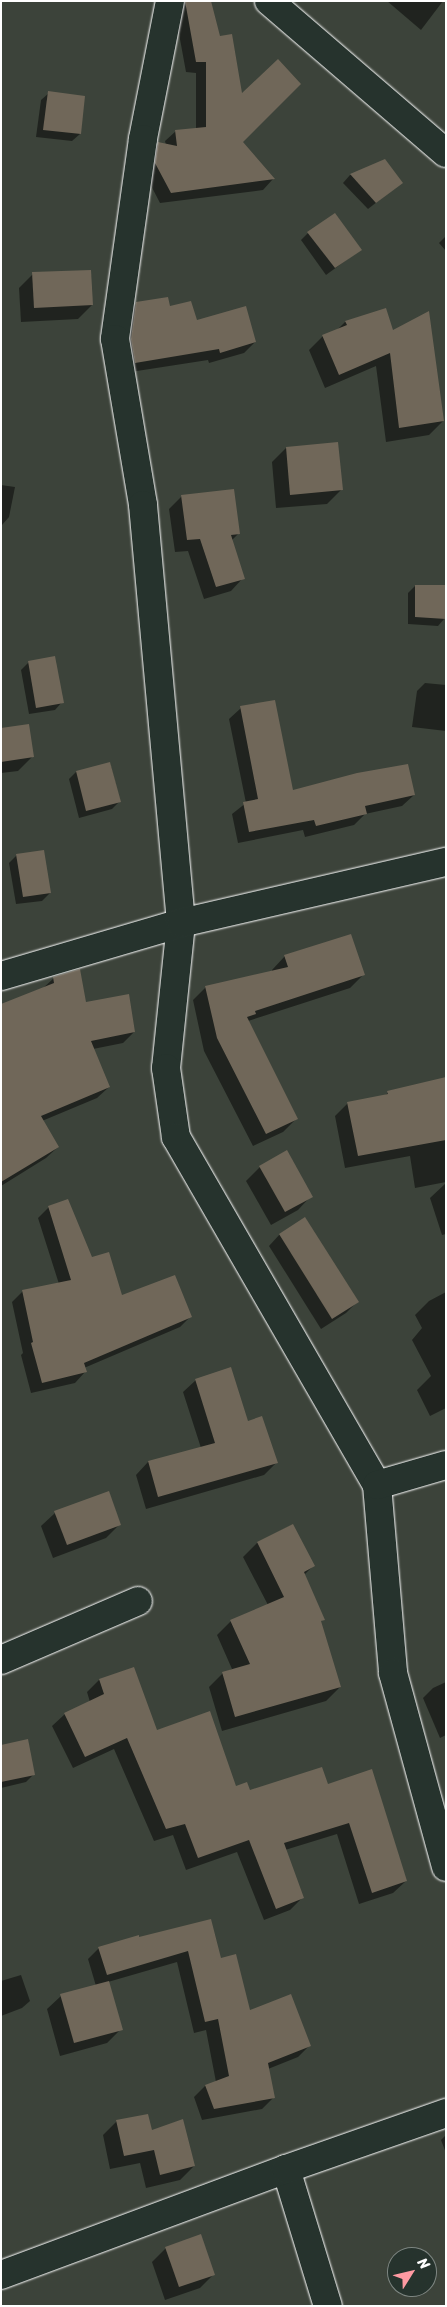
<!DOCTYPE html>
<html>
<head>
<meta charset="utf-8">
<style>
  body { margin:0 }
  #map { position:relative; width:447px; height:2307px; overflow:hidden; background:#3c433a; font-family:Sriracha,sans-serif }
  div>[style] { position:absolute }
  .shadow>* { inset:0; background:#0007 }
  .building>* { inset:0; background:#706759 }
  .roads { filter:drop-shadow(0 0 1px #fff) drop-shadow(0 0 1px #fff) }
  .street>* { height:28px; margin:-14px; padding:0 14px; transform-origin:14px; border-radius:14px; background:#26332d }
  span { translate:-50% -50%; white-space:nowrap; text-align:center; line-height:1.15; -webkit-text-stroke:4.5px #26332d; paint-order:stroke }
  .frame { position:absolute; inset:0; border:2px solid #fff; pointer-events:none }
  .north { position:absolute; left:387px; top:2247px; width:50px; height:50px; box-sizing:border-box; background:#26332d; border:1px solid #7d8581; border-radius:50%; rotate:54deg; font-size:14px; font-weight:700; line-height:20px; text-align:center; color:#fff }
  .north::after { content:''; display:block; margin:auto; width:18px; height:22px; background:#ff9aa2; clip-path:polygon(50% 0,100% 100%,50% 72%,0 100%) }
</style>
</head>
<body>
<div id="map">
  <div class="shadow">
    <div style="clip-path:polygon(173px 1px,209px 1px,241px 142px,273px 179px,263px 190px,160px 203px,145px 174px,148px 154px,159px 144px,166px 145px,165px 141px,176px 131px,196px 129px,196px 73px,186px 72px)"></div>
    <div style="clip-path:polygon(387px 1px,443px 1px,421px 30px)"></div>
    <div style="clip-path:polygon(49px 93px,80px 134px,72px 141px,36px 137px,41px 100px)"></div>
    <div style="clip-path:polygon(384px 161px,401px 183px,368px 209px,343px 183px,350px 175px)"></div>
    <div style="clip-path:polygon(308px 233px,360px 250px,326px 275px,301px 240px)"></div>
    <div style="clip-path:polygon(446px 236px,446px 251px,439px 243px)"></div>
    <div style="clip-path:polygon(33px 274px,92px 305px,78px 319px,21px 322px,19px 288px)"></div>
    <div style="clip-path:polygon(136px 304px,168px 308px,196px 322px,255px 342px,244px 353px,209px 363px,208px 360px,124px 373px,125px 315px)"></div>
    <div style="clip-path:polygon(385px 310px,393px 332px,443px 421px,429px 435px,386px 442px,376px 366px,325px 388px,309px 350px,323px 336px,336px 331px,345px 322px)"></div>
    <div style="clip-path:polygon(286px 448px,341px 490px,327px 504px,276px 508px,272px 462px)"></div>
    <div style="clip-path:polygon(1px 485px,15px 487px,9px 517px,2px 525px)"></div>
    <div style="clip-path:polygon(182px 496px,238px 534px,231px 541px,243px 578px,231px 591px,204px 599px,188px 551px,175px 552px,169px 509px)"></div>
    <div style="clip-path:polygon(415px 586px,445px 618px,438px 626px,408px 624px,408px 593px)"></div>
    <div style="clip-path:polygon(29px 662px,62px 702px,55px 710px,29px 714px,21px 670px)"></div>
    <div style="clip-path:polygon(425px 683px,446px 685px,446px 731px,412px 727px,417px 691px)"></div>
    <div style="clip-path:polygon(241px 708px,292px 791px,414px 795px,402px 806px,365px 814px,354px 825px,305px 837px,303px 830px,238px 843px,232px 814px,246px 803px,229px 719px)"></div>
    <div style="clip-path:polygon(1px 729px,32px 757px,18px 771px,1px 773px)"></div>
    <div style="clip-path:polygon(110px 763px,120px 801px,112px 809px,79px 818px,69px 779px,76px 772px)"></div>
    <div style="clip-path:polygon(17px 855px,50px 893px,42px 901px,16px 904px,9px 863px)"></div>
    <div style="clip-path:polygon(285px 956px,363px 975px,350px 988px,248px 1021px,296px 1119px,283px 1132px,253px 1146px,204px 1051px,193px 1000px,206px 987px,272px 972px,272px 970px)"></div>
    <div style="clip-path:polygon(54px 978px,85px 1003px,134px 1032px,123px 1043px,93px 1049px,109px 1087px,97px 1098px,42px 1121px,58px 1147px,46px 1158px,1px 1186px,1px 1005px,42px 989px)"></div>
    <div style="clip-path:polygon(446px 1079px,446px 1182px,415px 1188px,410px 1156px,345px 1168px,335px 1116px,348px 1103px,384px 1096px,388px 1093px)"></div>
    <div style="clip-path:polygon(260px 1167px,311px 1196px,298px 1210px,271px 1225px,246px 1181px)"></div>
    <div style="clip-path:polygon(446px 1183px,446px 1234px,442px 1235px,430px 1198px)"></div>
    <div style="clip-path:polygon(49px 1207px,121px 1297px,191px 1316px,180px 1327px,84px 1368px,85px 1372px,75px 1383px,31px 1393px,21px 1355px,23px 1353px,12px 1302px,23px 1291px,59px 1284px,38px 1218px)"></div>
    <div style="clip-path:polygon(280px 1234px,357px 1302px,346px 1313px,321px 1329px,269px 1246px)"></div>
    <div style="clip-path:polygon(446px 1292px,446px 1408px,430px 1416px,417px 1390px,431px 1376px,412px 1340px,422px 1328px,415px 1315px,429px 1301px)"></div>
    <div style="clip-path:polygon(196px 1380px,247px 1422px,276px 1463px,264px 1475px,146px 1509px,136px 1475px,148px 1462px,201px 1448px,183px 1392px)"></div>
    <div style="clip-path:polygon(55px 1513px,120px 1524px,106px 1538px,53px 1558px,41px 1526px)"></div>
    <div style="clip-path:polygon(292px 1525px,313px 1566px,304px 1575px,323px 1619px,320px 1622px,340px 1687px,326px 1701px,222px 1731px,209px 1687px,223px 1673px,232px 1669px,217px 1635px,231px 1621px,268px 1605px,243px 1557px,257px 1543px)"></div>
    <div style="clip-path:polygon(133px 1668px,156px 1731px,235px 1788px,249px 1792px,327px 1785px,406px 1881px,393px 1893px,359px 1904px,337px 1834px,285px 1850px,303px 1897px,290px 1910px,264px 1920px,237px 1852px,186px 1870px,173px 1835px,154px 1841px,114px 1749px,73px 1768px,52px 1726px,65px 1714px,90px 1702px,87px 1692px,99px 1680px)"></div>
    <div style="clip-path:polygon(446px 1682px,446px 1735px,440px 1738px,423px 1698px,433px 1688px)"></div>
    <div style="clip-path:polygon(1px 1746px,34px 1774px,26px 1782px,1px 1788px)"></div>
    <div style="clip-path:polygon(210px 1921px,220px 1959px,249px 2011px,309px 2046px,298px 2057px,268px 2069px,273px 2098px,262px 2109px,202px 2120px,194px 2097px,205px 2086px,216px 2082px,206px 2030px,194px 2033px,177px 1962px,108px 1982px,121px 2029px,107px 2043px,60px 2056px,47px 2009px,61px 1996px,96px 1986px,88px 1959px,99px 1948px)"></div>
    <div style="clip-path:polygon(21px 1975px,30px 2001px,22px 2008px,1px 2016px,1px 1981px)"></div>
    <div style="clip-path:polygon(117px 2121px,151px 2131px,194px 2166px,180px 2180px,146px 2188px,140px 2163px,110px 2169px,103px 2135px)"></div>
    <div style="clip-path:polygon(446px 2135px,446px 2153px,441px 2140px)"></div>
    <div style="clip-path:polygon(166px 2248px,214px 2274px,200px 2288px,165px 2300px,152px 2262px)"></div>
  </div>
  <div class="building">
    <div style="clip-path:polygon(185px 1px,211px 1px,220px 36px,232px 34px,242px 93px,278px 59px,301px 84px,243px 142px,275px 179px,171px 193px,155px 163px,158px 142px,177px 146px,175px 130px,206px 127px,206px 62px,196px 62px)"></div>
    <div style="clip-path:polygon(48px 91px,85px 96px,81px 134px,43px 130px)"></div>
    <div style="clip-path:polygon(385px 159px,403px 183px,376px 203px,350px 174px)"></div>
    <div style="clip-path:polygon(335px 213px,362px 250px,335px 268px,307px 232px)"></div>
    <div style="clip-path:polygon(91px 270px,93px 305px,34px 308px,32px 272px)"></div>
    <div style="clip-path:polygon(168px 297px,170px 306px,191px 301px,197px 320px,246px 306px,256px 342px,220px 353px,219px 349px,135px 363px,131px 339px,136px 302px)"></div>
    <div style="clip-path:polygon(386px 308px,393px 330px,429px 311px,444px 421px,399px 428px,390px 353px,339px 375px,322px 335px,347px 325px,345px 321px)"></div>
    <div style="clip-path:polygon(338px 442px,343px 490px,290px 495px,286px 447px)"></div>
    <div style="clip-path:polygon(234px 489px,240px 534px,231px 535px,245px 579px,216px 587px,200px 539px,187px 540px,181px 495px)"></div>
    <div style="clip-path:polygon(415px 585px,446px 585px,446px 619px,415px 617px)"></div>
    <div style="clip-path:polygon(55px 656px,64px 703px,36px 708px,28px 661px)"></div>
    <div style="clip-path:polygon(275px 700px,293px 790px,357px 773px,408px 764px,415px 795px,365px 806px,367px 814px,316px 826px,314px 820px,249px 832px,243px 802px,258px 799px,240px 706px)"></div>
    <div style="clip-path:polygon(29px 724px,34px 757px,1px 762px,1px 728px)"></div>
    <div style="clip-path:polygon(110px 762px,121px 802px,86px 811px,76px 771px)"></div>
    <div style="clip-path:polygon(44px 850px,51px 893px,23px 897px,16px 854px)"></div>
    <div style="clip-path:polygon(351px 934px,365px 975px,255px 1011px,256px 1014px,247px 1017px,298px 1119px,266px 1134px,217px 1038px,205px 986px,288px 967px,284px 955px)"></div>
    <div style="clip-path:polygon(80px 969px,86px 1002px,129px 994px,135px 1032px,91px 1041px,110px 1087px,41px 1116px,59px 1147px,1px 1182px,1px 1004px,54px 983px,53px 977px)"></div>
    <div style="clip-path:polygon(446px 1077px,446px 1140px,358px 1156px,347px 1102px,388px 1094px,387px 1091px)"></div>
    <div style="clip-path:polygon(287px 1150px,313px 1197px,285px 1212px,259px 1166px)"></div>
    <div style="clip-path:polygon(68px 1199px,92px 1257px,109px 1252px,122px 1295px,175px 1275px,192px 1317px,84px 1363px,87px 1372px,42px 1383px,31px 1343px,33px 1342px,22px 1290px,71px 1280px,48px 1206px)"></div>
    <div style="clip-path:polygon(305px 1217px,359px 1302px,332px 1319px,279px 1234px)"></div>
    <div style="clip-path:polygon(231px 1367px,248px 1421px,262px 1416px,278px 1463px,158px 1497px,148px 1461px,215px 1443px,195px 1379px)"></div>
    <div style="clip-path:polygon(109px 1491px,121px 1525px,67px 1545px,54px 1511px)"></div>
    <div style="clip-path:polygon(293px 1524px,315px 1566px,304px 1572px,325px 1620px,321px 1621px,341px 1687px,235px 1717px,222px 1672px,250px 1664px,230px 1620px,284px 1597px,257px 1542px)"></div>
    <div style="clip-path:polygon(134px 1667px,157px 1730px,210px 1711px,236px 1786px,247px 1782px,250px 1790px,322px 1767px,328px 1784px,372px 1769px,407px 1881px,372px 1893px,349px 1823px,284px 1843px,304px 1898px,276px 1909px,249px 1840px,198px 1858px,185px 1824px,166px 1829px,127px 1738px,85px 1757px,64px 1713px,104px 1694px,99px 1679px)"></div>
    <div style="clip-path:polygon(28px 1739px,35px 1775px,1px 1782px,1px 1745px)"></div>
    <div style="clip-path:polygon(211px 1919px,221px 1958px,236px 1954px,250px 2010px,291px 1994px,311px 2046px,268px 2063px,275px 2098px,214px 2109px,205px 2085px,229px 2076px,218px 2019px,205px 2022px,188px 1951px,107px 1975px,98px 1947px,139px 1935px,139px 1937px)"></div>
    <div style="clip-path:polygon(109px 1981px,123px 2030px,74px 2043px,60px 1994px)"></div>
    <div style="clip-path:polygon(148px 2114px,152px 2130px,183px 2119px,195px 2166px,160px 2175px,154px 2150px,124px 2156px,116px 2120px)"></div>
    <div style="clip-path:polygon(201px 2234px,215px 2275px,179px 2287px,165px 2247px)"></div>
  </div>
  <div class="roads">
    <div class="street">
      <div style="left:170px;top:1px;width:141px;rotate:101.1deg"></div>
      <div style="left:143px;top:139px;width:202px;rotate:98deg"></div>
      <div style="left:115px;top:339px;width:168px;rotate:80.4deg"></div>
      <div style="left:143px;top:505px;width:420px;rotate:84.8deg"></div>
      <div style="left:181px;top:923px;width:146px;rotate:95.9deg"></div>
      <div style="left:166px;top:1068px;width:70px;rotate:81.8deg"></div>
      <div style="left:176px;top:1137px;width:402px;rotate:60deg"></div>
      <div style="left:377px;top:1485px;width:189px;rotate:85.1deg"></div>
      <div style="left:393px;top:1673px;width:201px;rotate:74.7deg"></div>
      <div style="left:269px;top:1px;width:233px;rotate:40.7deg"></div>
      <div style="left:1px;top:976px;width:188px;rotate:-16.4deg"></div>
      <div style="left:181px;top:923px;width:272px;rotate:-13deg"></div>
      <div style="left:377px;top:1485px;width:72px;rotate:-16.2deg"></div>
      <div style="left:1px;top:1660px;width:149px;rotate:-23.3deg"></div>
      <div style="left:286px;top:2169px;width:143px;rotate:73deg"></div>
      <div style="left:1px;top:2275px;width:304px;rotate:-20.4deg"></div>
      <div style="left:286px;top:2169px;width:170px;rotate:-19.3deg"></div>
    </div>
  </div>
  <div class="frame"></div>
  <div class="north">N</div>
</div>
</body>
</html>
